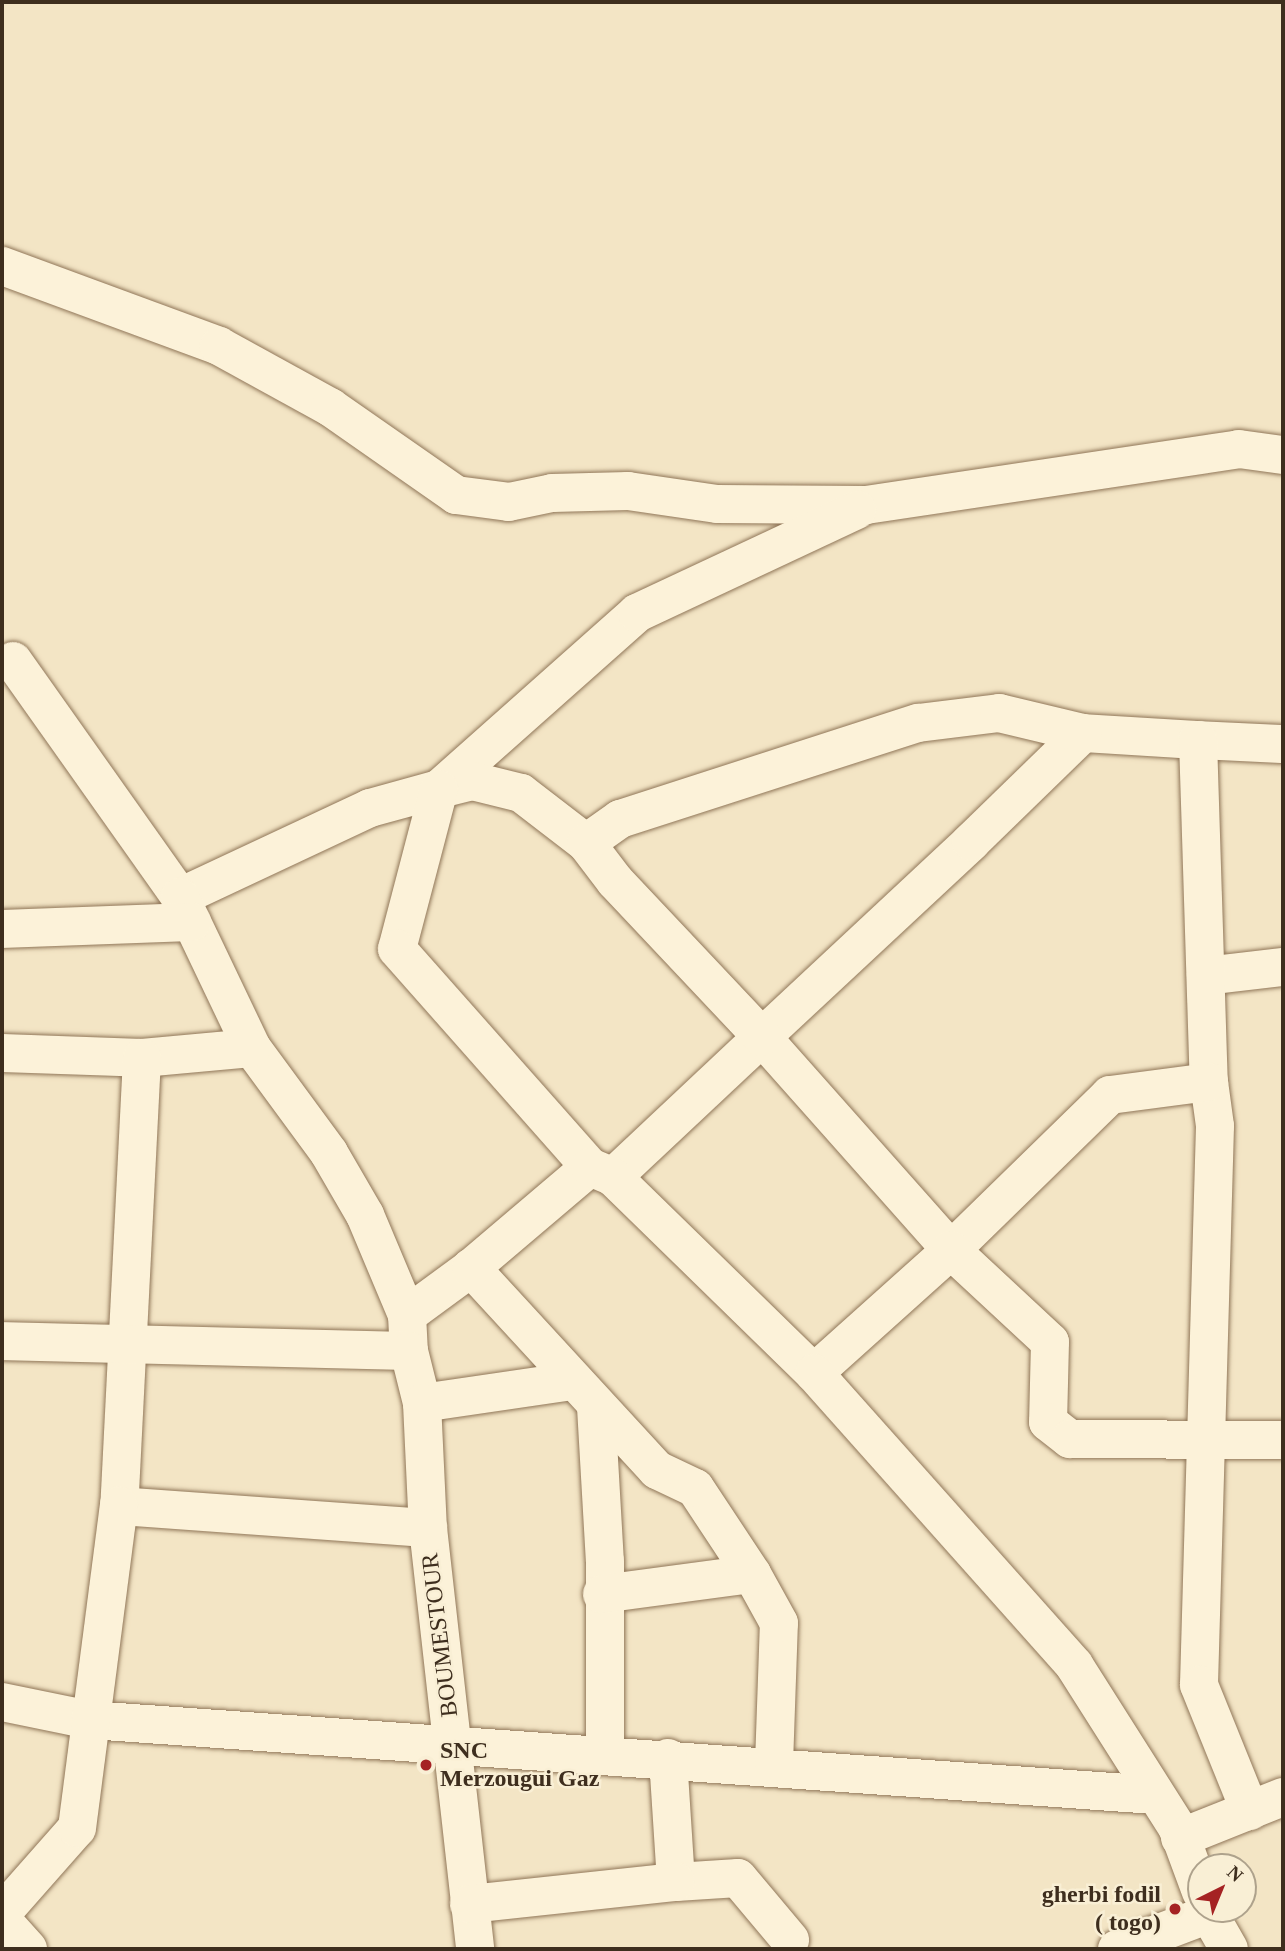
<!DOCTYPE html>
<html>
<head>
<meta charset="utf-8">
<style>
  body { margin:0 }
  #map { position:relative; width:1285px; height:1951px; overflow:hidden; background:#f3e5c5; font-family:"Times New Roman",serif }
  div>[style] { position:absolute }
  .roads { filter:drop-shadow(0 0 2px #907658) drop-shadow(0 0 2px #907658) }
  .street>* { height:38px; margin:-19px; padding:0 19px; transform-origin:19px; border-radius:19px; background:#fcf2d9 }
  .dots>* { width:19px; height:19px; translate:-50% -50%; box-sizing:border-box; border:4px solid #f9efd5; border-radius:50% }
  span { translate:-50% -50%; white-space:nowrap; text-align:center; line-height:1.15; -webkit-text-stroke:5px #f9efd5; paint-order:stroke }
  .street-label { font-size:24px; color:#3e2e1e }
  .poi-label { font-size:24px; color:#3e2e1e; font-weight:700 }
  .left { translate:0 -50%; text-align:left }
  .right { translate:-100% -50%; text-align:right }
  .frame { position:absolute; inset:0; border:4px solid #3e2e1e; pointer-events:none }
  .north { position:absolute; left:1187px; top:1853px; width:70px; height:70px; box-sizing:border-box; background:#f9efd5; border:2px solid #aea28c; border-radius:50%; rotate:43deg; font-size:19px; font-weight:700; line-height:28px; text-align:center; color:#3e2e1e }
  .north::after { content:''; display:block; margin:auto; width:24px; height:32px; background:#a52223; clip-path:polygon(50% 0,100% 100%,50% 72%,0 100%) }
</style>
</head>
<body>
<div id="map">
  <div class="roads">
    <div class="street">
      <div style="left:2px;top:266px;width:231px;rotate:20.2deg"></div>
      <div style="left:219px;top:346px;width:127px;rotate:28.8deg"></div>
      <div style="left:330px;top:407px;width:154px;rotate:34.9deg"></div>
      <div style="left:456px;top:495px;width:53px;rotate:7.5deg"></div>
      <div style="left:509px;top:502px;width:44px;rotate:-11.8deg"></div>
      <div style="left:552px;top:493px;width:76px;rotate:-1.5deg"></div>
      <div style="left:628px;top:491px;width:90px;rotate:8.3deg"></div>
      <div style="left:717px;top:504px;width:149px;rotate:0.4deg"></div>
      <div style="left:866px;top:505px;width:377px;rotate:-8.5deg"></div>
      <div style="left:1239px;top:449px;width:44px;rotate:7.8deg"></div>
      <div style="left:13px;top:661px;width:289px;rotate:54.7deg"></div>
      <div style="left:180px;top:897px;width:210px;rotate:-25.1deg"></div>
      <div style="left:370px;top:808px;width:72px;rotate:-15.4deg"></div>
      <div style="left:439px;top:789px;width:265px;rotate:-41.6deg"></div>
      <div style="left:637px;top:613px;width:243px;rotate:-25.1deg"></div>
      <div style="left:1198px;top:740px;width:85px;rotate:2.7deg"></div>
      <div style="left:586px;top:843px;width:82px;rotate:-142.4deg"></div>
      <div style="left:521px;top:793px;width:50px;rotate:-166.2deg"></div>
      <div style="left:472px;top:781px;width:34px;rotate:166deg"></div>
      <div style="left:439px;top:789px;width:165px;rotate:104.7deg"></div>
      <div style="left:397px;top:949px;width:291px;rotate:48.5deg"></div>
      <div style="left:180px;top:897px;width:167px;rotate:64.5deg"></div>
      <div style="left:252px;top:1048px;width:130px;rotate:53.7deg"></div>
      <div style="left:329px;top:1153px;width:72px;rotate:59.9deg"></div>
      <div style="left:365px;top:1215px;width:108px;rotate:67.2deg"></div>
      <div style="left:407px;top:1315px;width:36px;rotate:87deg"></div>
      <div style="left:2px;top:929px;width:190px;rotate:-2.1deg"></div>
      <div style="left:1206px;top:976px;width:78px;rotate:-6.7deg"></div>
      <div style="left:2px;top:1053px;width:140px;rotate:2deg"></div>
      <div style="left:142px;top:1058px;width:110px;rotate:-5.2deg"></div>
      <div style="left:142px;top:1058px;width:449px;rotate:92.9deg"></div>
      <div style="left:119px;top:1506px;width:310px;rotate:4.1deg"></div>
      <div style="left:1209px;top:1082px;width:44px;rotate:82.2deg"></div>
      <div style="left:1215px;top:1126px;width:559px;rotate:91.64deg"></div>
      <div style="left:1199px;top:1685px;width:136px;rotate:68deg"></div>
      <div style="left:613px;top:1177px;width:204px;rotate:-43.2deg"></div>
      <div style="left:762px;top:1037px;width:286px;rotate:-43deg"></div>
      <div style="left:971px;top:842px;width:156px;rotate:-44.2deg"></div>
      <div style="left:1083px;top:733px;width:115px;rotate:3.5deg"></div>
      <div style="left:1198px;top:740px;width:342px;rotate:88.2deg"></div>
      <div style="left:1209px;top:1082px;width:100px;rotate:172.5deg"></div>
      <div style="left:1110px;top:1095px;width:222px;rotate:135.7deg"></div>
      <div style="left:951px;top:1250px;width:285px;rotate:-131.6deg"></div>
      <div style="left:762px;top:1037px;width:214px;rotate:-133.3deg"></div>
      <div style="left:615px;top:881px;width:48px;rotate:-127.3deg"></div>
      <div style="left:586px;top:843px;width:42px;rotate:-35.2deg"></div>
      <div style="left:620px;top:819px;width:313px;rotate:-17.9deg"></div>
      <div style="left:918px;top:723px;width:82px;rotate:-7deg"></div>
      <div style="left:999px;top:713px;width:86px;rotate:13.4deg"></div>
      <div style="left:407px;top:1315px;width:79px;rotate:-36.3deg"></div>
      <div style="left:2px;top:1341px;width:407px;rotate:1.4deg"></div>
      <div style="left:409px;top:1351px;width:54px;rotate:76deg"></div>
      <div style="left:422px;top:1403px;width:152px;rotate:-8.3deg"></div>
      <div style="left:814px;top:1373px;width:184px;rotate:-41.9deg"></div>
      <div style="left:951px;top:1250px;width:135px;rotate:42.9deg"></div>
      <div style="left:1050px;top:1342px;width:80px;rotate:91.4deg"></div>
      <div style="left:1048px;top:1422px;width:28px;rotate:38deg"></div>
      <div style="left:1070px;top:1439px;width:213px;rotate:0.3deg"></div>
      <div style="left:422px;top:1403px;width:125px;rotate:87.3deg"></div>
      <div style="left:428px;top:1528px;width:424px;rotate:83.6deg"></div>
      <div style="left:596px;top:1407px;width:154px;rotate:86.7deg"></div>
      <div style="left:605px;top:1561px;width:194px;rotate:90deg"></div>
      <div style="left:602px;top:1594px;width:151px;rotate:-7.6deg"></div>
      <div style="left:2px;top:1702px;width:90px;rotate:11.6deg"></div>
      <div style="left:90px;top:1720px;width:1068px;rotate:4.03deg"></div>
      <div style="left:668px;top:1758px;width:124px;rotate:86.3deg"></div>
      <div style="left:676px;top:1882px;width:62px;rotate:-3.7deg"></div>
      <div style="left:738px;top:1878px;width:81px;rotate:50deg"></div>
      <div style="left:774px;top:1764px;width:141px;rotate:-88deg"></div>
      <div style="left:779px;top:1623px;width:56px;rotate:-118.9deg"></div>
      <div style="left:752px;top:1574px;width:103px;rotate:-123.5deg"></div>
      <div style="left:695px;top:1488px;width:42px;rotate:-154.7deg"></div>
      <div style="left:657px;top:1470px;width:275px;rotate:-132.6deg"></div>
      <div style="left:471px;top:1268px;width:156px;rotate:-40.3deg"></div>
      <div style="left:590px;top:1167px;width:25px;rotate:23deg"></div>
      <div style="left:613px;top:1177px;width:281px;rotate:44.3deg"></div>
      <div style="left:814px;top:1373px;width:391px;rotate:48.3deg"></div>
      <div style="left:1074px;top:1665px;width:192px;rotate:57.6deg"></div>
      <div style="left:1177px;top:1827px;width:69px;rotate:69.7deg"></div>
      <div style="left:1180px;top:1838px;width:111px;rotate:-21.7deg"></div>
      <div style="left:469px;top:1904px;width:208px;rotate:-6.1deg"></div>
      <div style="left:2px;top:1913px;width:113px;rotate:-48.6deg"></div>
      <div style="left:77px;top:1828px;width:325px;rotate:-82.6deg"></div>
      <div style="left:2px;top:1920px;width:39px;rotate:48deg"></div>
      <div style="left:1117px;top:1949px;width:98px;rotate:-20.8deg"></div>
      <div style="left:1209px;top:1914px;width:40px;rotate:60.3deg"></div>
    </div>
  </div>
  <div class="dots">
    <div style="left:426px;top:1765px;background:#a52223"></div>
    <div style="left:1175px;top:1909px;background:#a52223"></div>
  </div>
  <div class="street-label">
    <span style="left:440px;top:1635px;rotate:-97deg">BOUMESTOUR</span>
  </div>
  <div class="poi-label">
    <span class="left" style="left:440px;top:1765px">SNC<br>Merzougui Gaz</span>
    <span class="right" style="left:1161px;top:1909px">gherbi fodil<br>( togo)</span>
  </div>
  <div class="frame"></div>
  <div class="north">N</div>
</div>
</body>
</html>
